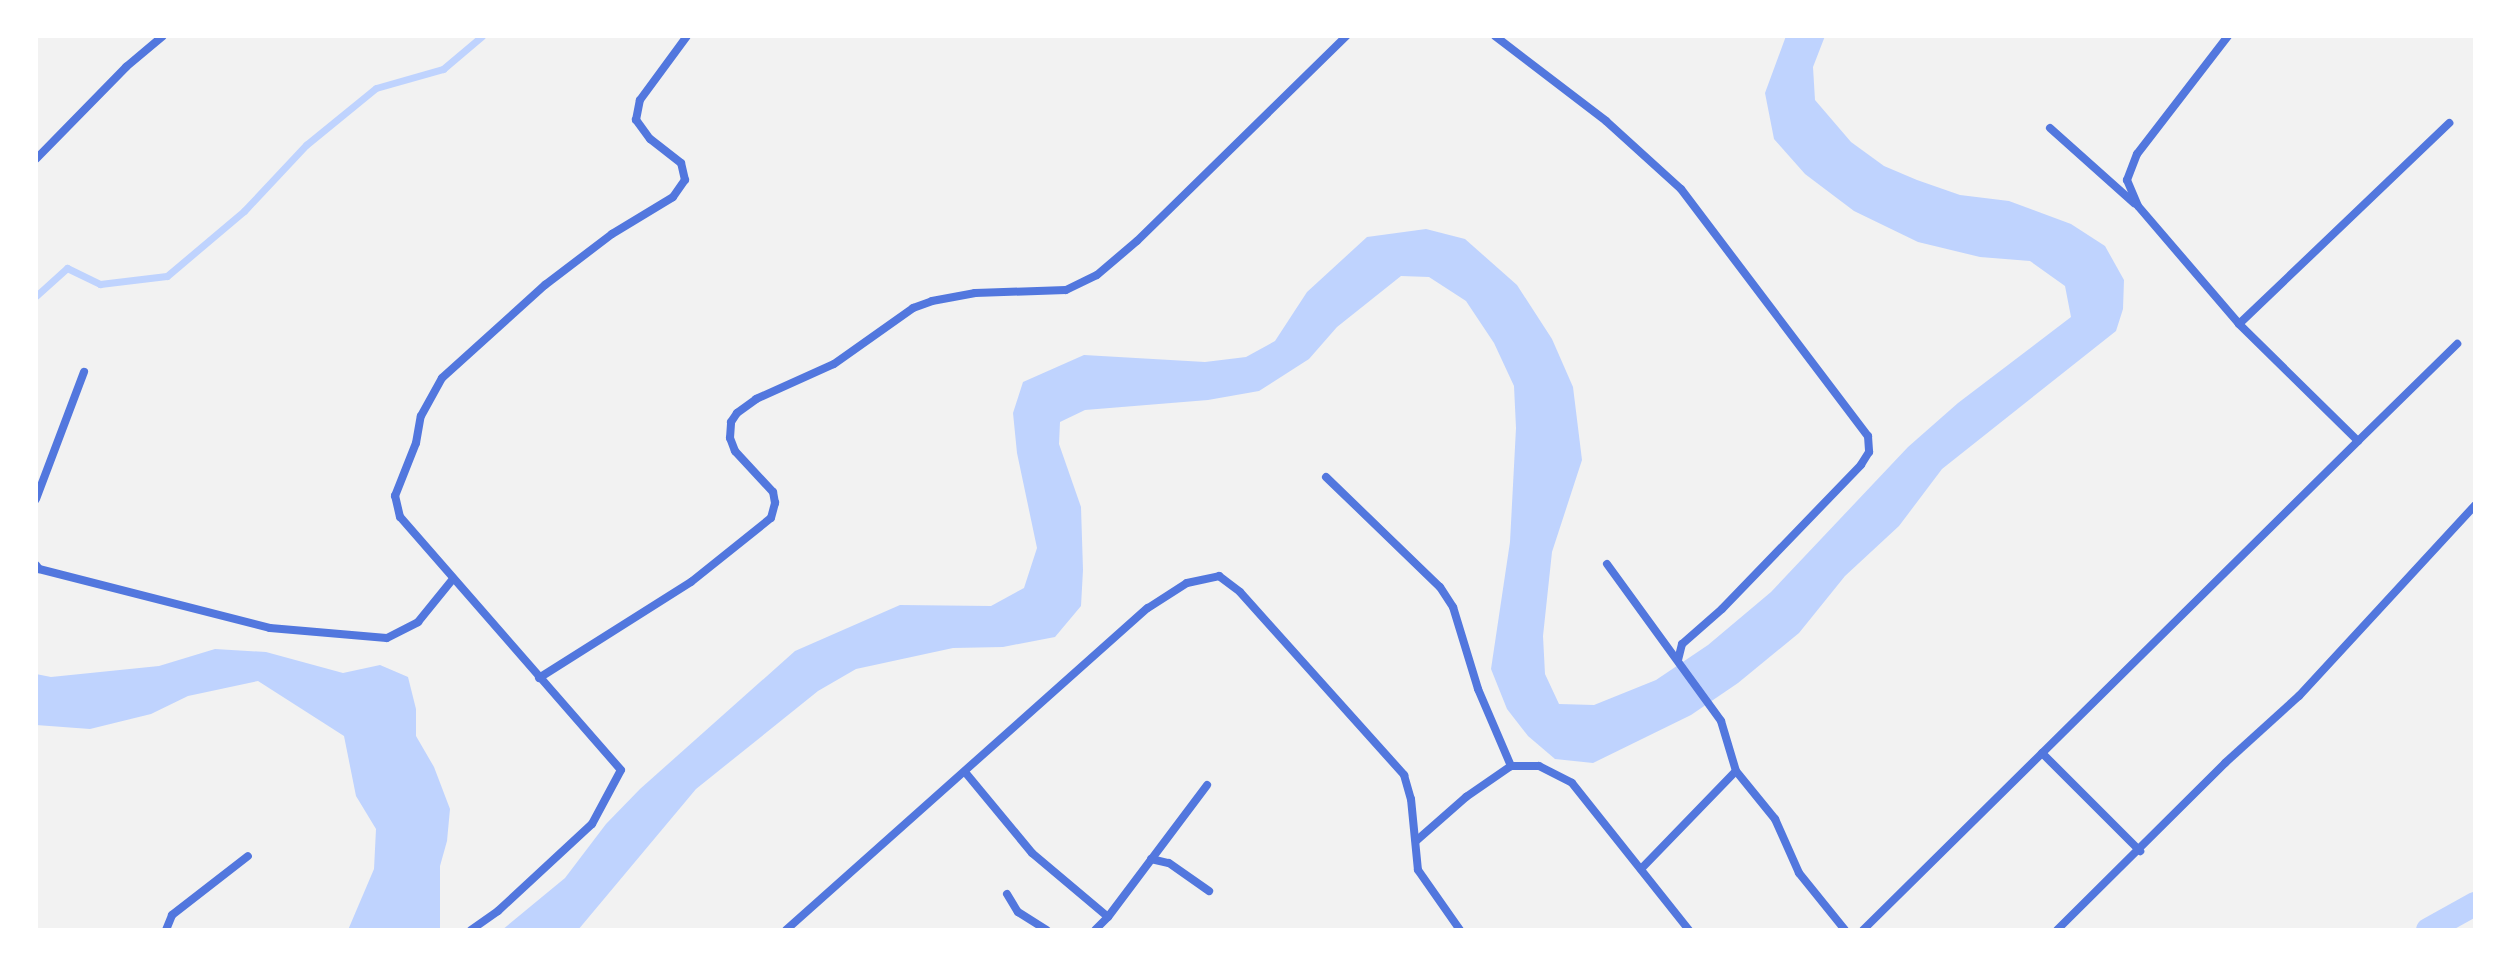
<!DOCTYPE html>
<html>
<head>
<meta charset="utf-8">
<style>
  body { margin:0 }
  #map { position:relative; width:2511px; height:966px; overflow:hidden; background:#f2f2f2; font-family:"Source Serif 4",serif }
  div>[style] { position:absolute }
  .water>* { inset:0; background:#bfd3fe }
  .stream>* { height:7px; margin:-3.5px; padding:0 3.5px; transform-origin:3.5px; border-radius:3.5px; background:#bfd3fe }
  .canal>* { height:24px; margin:-12px; padding:0 12px; transform-origin:12px; border-radius:12px; background:#bfd3fe }
  .minor>* { height:8px; margin:-4px; padding:0 4px; transform-origin:4px; border-radius:4px; background:#5277de }
  span { translate:-50% -50%; white-space:nowrap; text-align:center; line-height:1.15; -webkit-text-stroke:8px #fff; paint-order:stroke }
  .frame { position:absolute; inset:0; border:38px solid #fff; pointer-events:none }
</style>
</head>
<body>
<div id="map">
  <div class="water">
    <div style="clip-path:polygon(1786px 36px,1825px 36px,1813px 67px,1815px 100px,1851px 142px,1884px 166px,1917px 180px,1960px 195px,2009px 201px,2071px 224px,2105px 246px,2124px 280px,2123px 309px,2116px 331px,1942px 469px,1899px 526px,1845px 576px,1799px 633px,1738px 683px,1691px 715px,1593px 763px,1555px 759px,1528px 736px,1507px 709px,1491px 669px,1510px 542px,1516px 428px,1514px 386px,1494px 343px,1466px 301px,1429px 277px,1401px 276px,1337px 327px,1309px 359px,1259px 391px,1208px 400px,1085px 410px,1060px 422px,1059px 444px,1081px 507px,1083px 570px,1081px 606px,1055px 637px,1003px 647px,953px 648px,856px 669px,818px 691px,696px 789px,578px 930px,502px 930px,565px 878px,606px 824px,640px 789px,795px 651px,900px 605px,991px 606px,1024px 588px,1037px 548px,1017px 453px,1013px 413px,1023px 382px,1084px 355px,1205px 362px,1246px 357px,1275px 341px,1307px 292px,1367px 237px,1426px 229px,1465px 239px,1517px 285px,1552px 339px,1573px 387px,1582px 460px,1552px 552px,1543px 636px,1545px 674px,1559px 704px,1594px 705px,1656px 680px,1708px 645px,1771px 592px,1908px 447px,1958px 403px,2071px 317px,2065px 286px,2030px 261px,1980px 257px,1918px 242px,1854px 211px,1805px 174px,1774px 139px,1765px 93px)"></div>
    <div style="clip-path:polygon(215px 649px,266px 652px,343px 673px,380px 665px,408px 677px,416px 709px,416px 736px,434px 767px,450px 809px,447px 841px,440px 866px,440px 930px,348px 930px,374px 869px,376px 829px,356px 796px,344px 736px,258px 681px,188px 696px,151px 714px,90px 729px,36px 725px,36px 674px,51px 677px,159px 666px)"></div>
  </div>
  <div class="stream">
    <div style="left:36px;top:296px;width:42px;rotate:-42.1deg"></div>
    <div style="left:67px;top:268px;width:37px;rotate:26deg"></div>
    <div style="left:100px;top:284px;width:67px;rotate:-6.8deg"></div>
    <div style="left:167px;top:276px;width:101px;rotate:-40.2deg"></div>
    <div style="left:244px;top:211px;width:91px;rotate:-46.8deg"></div>
    <div style="left:306px;top:145px;width:90px;rotate:-39.2deg"></div>
    <div style="left:376px;top:88px;width:70px;rotate:-15.8deg"></div>
    <div style="left:443px;top:69px;width:51px;rotate:-40.2deg"></div>
  </div>
  <div class="canal">
    <div style="left:2428px;top:930px;width:54px;rotate:-29deg"></div>
  </div>
  <div class="minor">
    <div style="left:1495px;top:36px;width:140px;rotate:37.4deg"></div>
    <div style="left:1606px;top:121px;width:101px;rotate:42.2deg"></div>
    <div style="left:1681px;top:189px;width:310px;rotate:52.9deg"></div>
    <div style="left:1868px;top:436px;width:16px;rotate:86deg"></div>
    <div style="left:1869px;top:452px;width:15px;rotate:122deg"></div>
    <div style="left:1861px;top:465px;width:200px;rotate:134deg"></div>
    <div style="left:1722px;top:609px;width:53px;rotate:138.8deg"></div>
    <div style="left:1682px;top:644px;width:16px;rotate:104deg"></div>
    <div style="left:2228px;top:36px;width:149px;rotate:127.6deg"></div>
    <div style="left:2137px;top:154px;width:28px;rotate:111deg"></div>
    <div style="left:2127px;top:180px;width:28px;rotate:67deg"></div>
    <div style="left:2138px;top:206px;width:155px;rotate:49.4deg"></div>
    <div style="left:2050px;top:128px;width:113px;rotate:41.8deg"></div>
    <div style="left:36px;top:159px;width:129px;rotate:-45.6deg"></div>
    <div style="left:126px;top:67px;width:48px;rotate:-40deg"></div>
    <div style="left:2358px;top:441px;width:139px;rotate:-44.4deg"></div>
    <div style="left:1326px;top:477px;width:158px;rotate:44deg"></div>
    <div style="left:1440px;top:587px;width:24px;rotate:57deg"></div>
    <div style="left:1453px;top:607px;width:86px;rotate:73deg"></div>
    <div style="left:1478px;top:689px;width:84px;rotate:66.8deg"></div>
    <div style="left:36px;top:499px;width:136px;rotate:-69.3deg"></div>
    <div style="left:1607px;top:564px;width:194px;rotate:54deg"></div>
    <div style="left:1721px;top:721px;width:52px;rotate:73.3deg"></div>
    <div style="left:1736px;top:771px;width:62px;rotate:50.9deg"></div>
    <div style="left:1775px;top:819px;width:59px;rotate:66deg"></div>
    <div style="left:1799px;top:873px;width:73px;rotate:51.1deg"></div>
    <div style="left:36px;top:565px;width:5px;rotate:53deg"></div>
    <div style="left:39px;top:569px;width:238px;rotate:14.3deg"></div>
    <div style="left:270px;top:628px;width:117px;rotate:4.9deg"></div>
    <div style="left:387px;top:638px;width:35px;rotate:-27deg"></div>
    <div style="left:418px;top:622px;width:55px;rotate:-50.9deg"></div>
    <div style="left:539px;top:678px;width:180px;rotate:-32.3deg"></div>
    <div style="left:691px;top:582px;width:102px;rotate:-38.7deg"></div>
    <div style="left:771px;top:518px;width:16px;rotate:-75deg"></div>
    <div style="left:775px;top:503px;width:11px;rotate:-100deg"></div>
    <div style="left:773px;top:492px;width:56px;rotate:-132.8deg"></div>
    <div style="left:735px;top:451px;width:14px;rotate:-111deg"></div>
    <div style="left:730px;top:438px;width:16px;rotate:-86deg"></div>
    <div style="left:731px;top:422px;width:11px;rotate:-56deg"></div>
    <div style="left:737px;top:413px;width:24px;rotate:-36deg"></div>
    <div style="left:756px;top:399px;width:85px;rotate:-24.2deg"></div>
    <div style="left:834px;top:364px;width:97px;rotate:-35.3deg"></div>
    <div style="left:913px;top:308px;width:20px;rotate:-20deg"></div>
    <div style="left:932px;top:301px;width:44px;rotate:-10.5deg"></div>
    <div style="left:975px;top:293px;width:91px;rotate:-1.9deg"></div>
    <div style="left:1066px;top:290px;width:34px;rotate:-26deg"></div>
    <div style="left:1097px;top:275px;width:52px;rotate:-40.4deg"></div>
    <div style="left:1137px;top:241px;width:293px;rotate:-44.4deg"></div>
    <div style="left:2042px;top:753px;width:139px;rotate:45deg"></div>
    <div style="left:965px;top:772px;width:105px;rotate:50.4deg"></div>
    <div style="left:1032px;top:853px;width:99px;rotate:40.1deg"></div>
    <div style="left:1108px;top:917px;width:18px;rotate:135deg"></div>
    <div style="left:1416px;top:841px;width:67px;rotate:-41.3deg"></div>
    <div style="left:1466px;top:797px;width:55px;rotate:-34.6deg"></div>
    <div style="left:1511px;top:766px;width:28px"></div>
    <div style="left:1539px;top:766px;width:37px;rotate:27deg"></div>
    <div style="left:1572px;top:783px;width:188px;rotate:51.5deg"></div>
    <div style="left:1151px;top:859px;width:18px;rotate:13deg"></div>
    <div style="left:1169px;top:863px;width:49px;rotate:35deg"></div>
    <div style="left:1641px;top:869px;width:136px;rotate:-45.9deg"></div>
    <div style="left:1007px;top:894px;width:21px;rotate:59deg"></div>
    <div style="left:1018px;top:912px;width:34px;rotate:32deg"></div>
    <div style="left:1108px;top:917px;width:165px;rotate:-53.1deg"></div>
    <div style="left:166px;top:930px;width:16px;rotate:-68deg"></div>
    <div style="left:172px;top:915px;width:96px;rotate:-37.8deg"></div>
    <div style="left:471px;top:930px;width:33px;rotate:-35deg"></div>
    <div style="left:498px;top:911px;width:128px;rotate:-42.8deg"></div>
    <div style="left:592px;top:824px;width:61px;rotate:-61.8deg"></div>
    <div style="left:621px;top:770px;width:336px;rotate:-131.1deg"></div>
    <div style="left:400px;top:517px;width:22px;rotate:-103deg"></div>
    <div style="left:395px;top:496px;width:57px;rotate:-68.4deg"></div>
    <div style="left:416px;top:443px;width:27px;rotate:-80deg"></div>
    <div style="left:421px;top:416px;width:43px;rotate:-61.1deg"></div>
    <div style="left:442px;top:378px;width:139px;rotate:-42.1deg"></div>
    <div style="left:545px;top:285px;width:84px;rotate:-37.3deg"></div>
    <div style="left:612px;top:234px;width:71px;rotate:-31.2deg"></div>
    <div style="left:673px;top:197px;width:21px;rotate:-55deg"></div>
    <div style="left:685px;top:180px;width:17px;rotate:-103deg"></div>
    <div style="left:681px;top:163px;width:39px;rotate:-142deg"></div>
    <div style="left:650px;top:139px;width:24px;rotate:-126deg"></div>
    <div style="left:636px;top:120px;width:20px;rotate:-79deg"></div>
    <div style="left:640px;top:100px;width:79px;rotate:-53.7deg"></div>
    <div style="left:786px;top:930px;width:484px;rotate:-41.7deg"></div>
    <div style="left:1148px;top:608px;width:46px;rotate:-32.7deg"></div>
    <div style="left:1187px;top:583px;width:33px;rotate:-12deg"></div>
    <div style="left:1219px;top:576px;width:26px;rotate:37deg"></div>
    <div style="left:1240px;top:592px;width:246px;rotate:48.1deg"></div>
    <div style="left:1404px;top:775px;width:25px;rotate:74deg"></div>
    <div style="left:1411px;top:799px;width:71px;rotate:84.4deg"></div>
    <div style="left:1418px;top:870px;width:73px;rotate:55deg"></div>
    <div style="left:1863px;top:930px;width:696px;rotate:-44.65deg"></div>
    <div style="left:2358px;top:441px;width:167px;rotate:-135.5deg"></div>
    <div style="left:2239px;top:324px;width:291px;rotate:-43.7deg"></div>
    <div style="left:2057px;top:930px;width:237px;rotate:-44.8deg"></div>
    <div style="left:2225px;top:763px;width:100px;rotate:-42.2deg"></div>
    <div style="left:2299px;top:696px;width:260px;rotate:-47.3deg"></div>
  </div>
  <div class="frame"></div>
</div>
</body>
</html>
